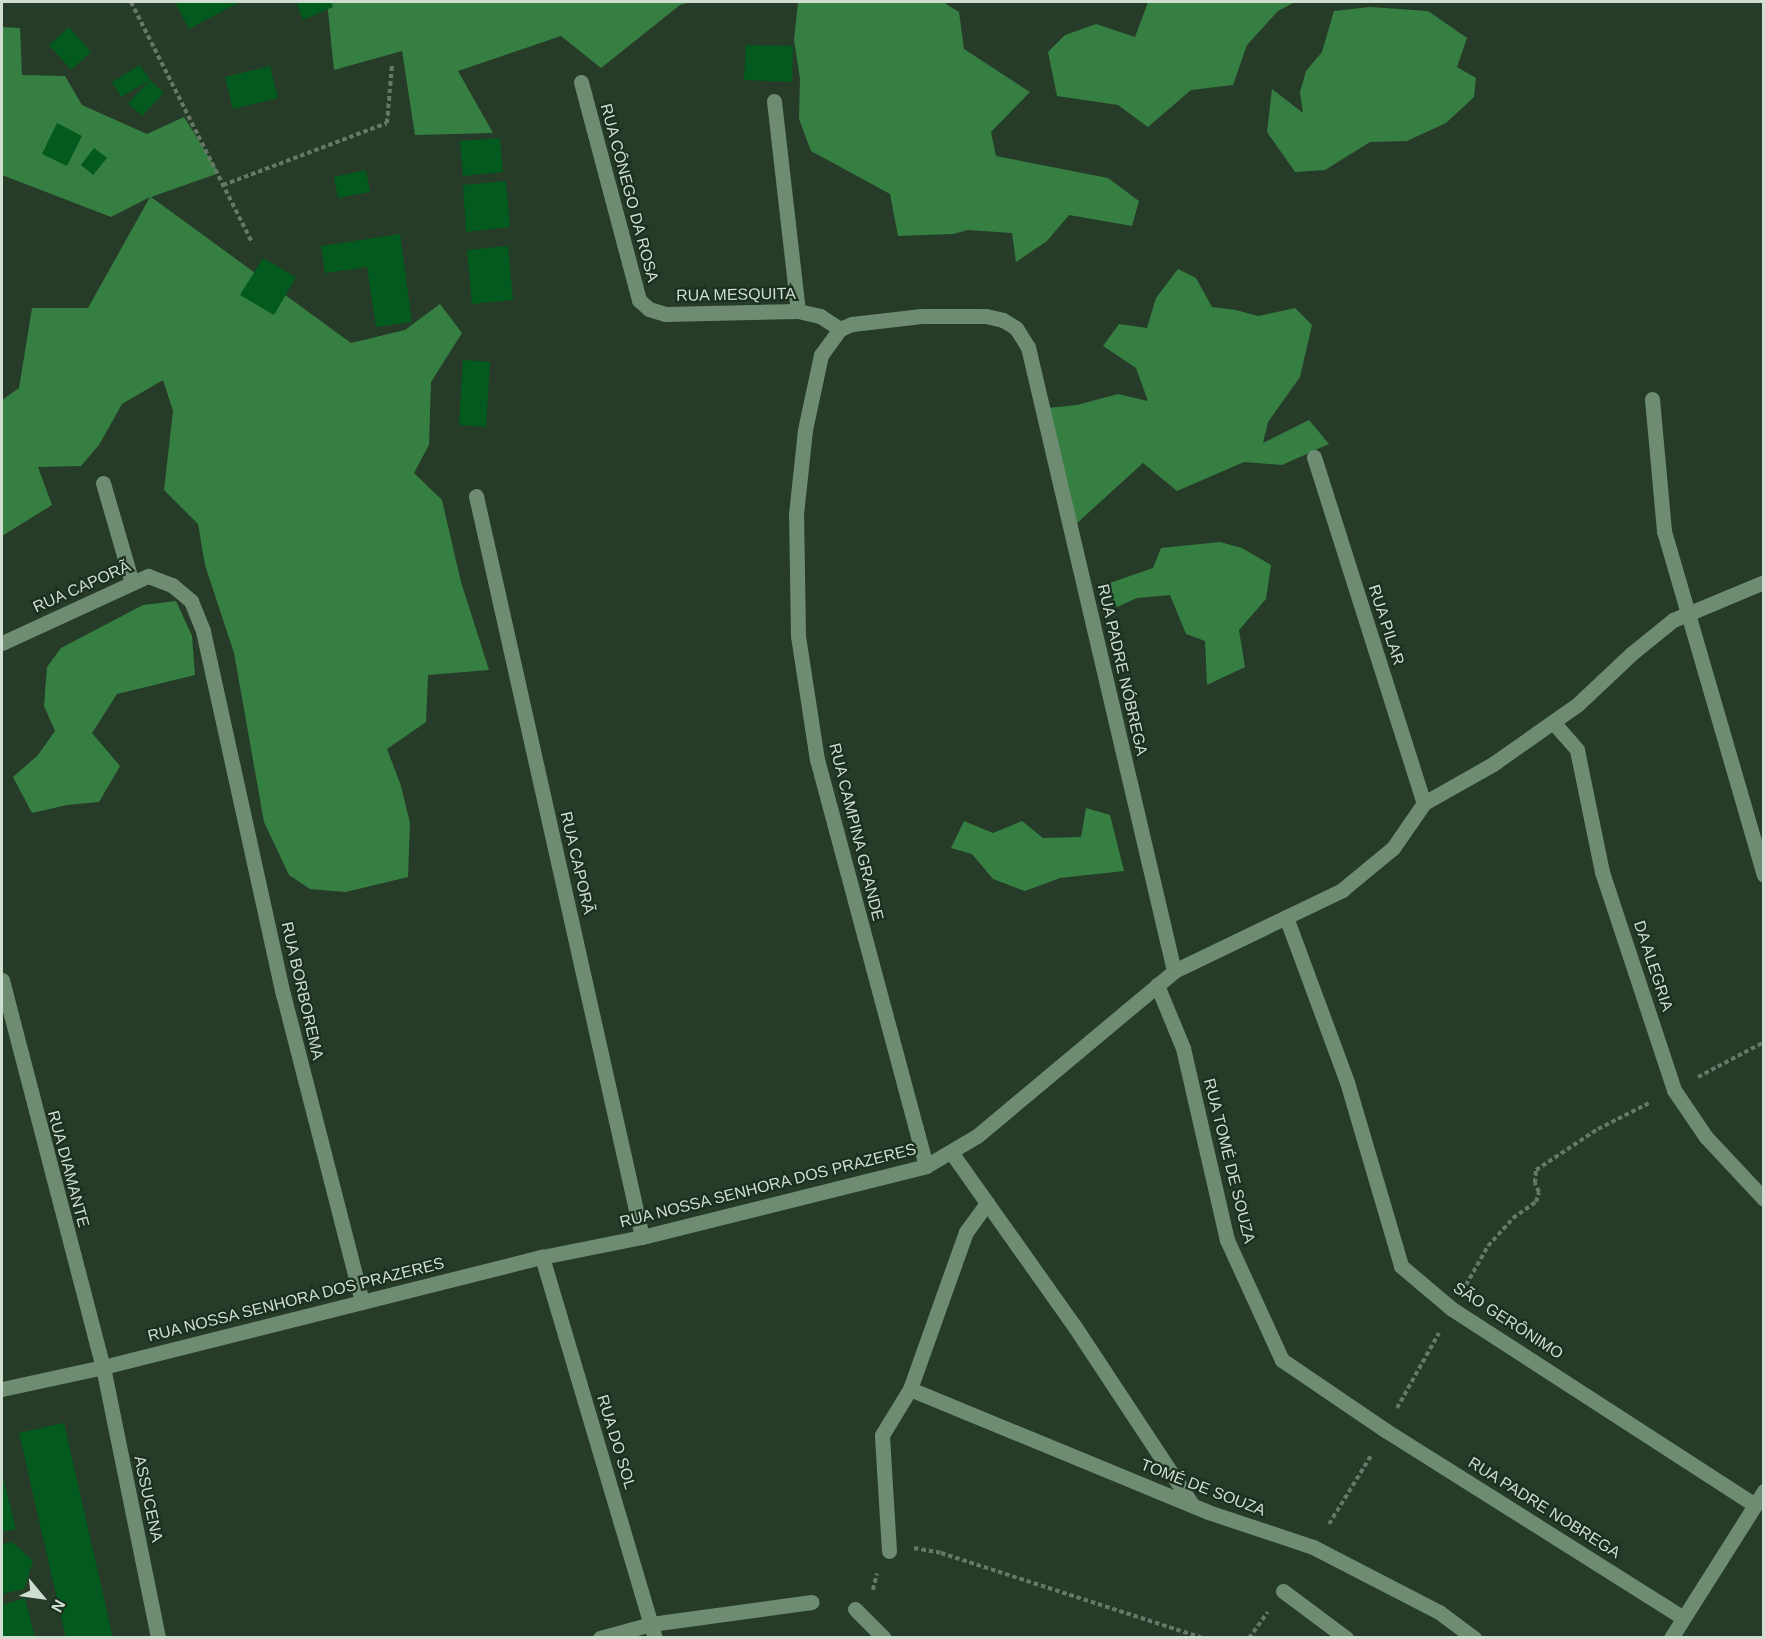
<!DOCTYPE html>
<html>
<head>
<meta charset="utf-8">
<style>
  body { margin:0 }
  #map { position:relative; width:1765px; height:1639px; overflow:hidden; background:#263b28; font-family:Helvetica,sans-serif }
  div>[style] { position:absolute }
  .forest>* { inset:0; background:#367f42 }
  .building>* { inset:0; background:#035a1e }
  .path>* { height:4px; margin-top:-2px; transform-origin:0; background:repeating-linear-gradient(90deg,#667868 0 4.5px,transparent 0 7.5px) }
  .minor>* { height:15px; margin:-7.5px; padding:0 7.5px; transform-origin:7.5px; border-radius:7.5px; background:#6e8c71 }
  span { translate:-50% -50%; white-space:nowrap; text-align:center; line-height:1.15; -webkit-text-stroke:4.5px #1c301f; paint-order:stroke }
  .street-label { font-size:16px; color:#d0ddd1 }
  .frame { position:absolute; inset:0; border:3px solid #d0ddd1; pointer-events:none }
  .north { position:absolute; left:12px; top:1567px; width:60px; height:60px; -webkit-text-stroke:4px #1c301f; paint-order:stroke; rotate:119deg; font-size:16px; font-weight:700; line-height:24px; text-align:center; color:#d0ddd1 }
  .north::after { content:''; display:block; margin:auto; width:21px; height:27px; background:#d0ddd1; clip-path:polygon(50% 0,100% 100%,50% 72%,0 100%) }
</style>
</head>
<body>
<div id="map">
  <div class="forest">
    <div style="clip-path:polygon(327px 2px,691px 2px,680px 5px,601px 68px,561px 36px,458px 71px,493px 133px,415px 135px,402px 51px,334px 70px)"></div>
    <div style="clip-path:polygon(798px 2px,943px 2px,959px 12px,964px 49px,1030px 92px,991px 132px,996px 156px,1108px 178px,1139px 201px,1132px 226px,1069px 215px,1047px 241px,1016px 262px,1012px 233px,968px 230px,953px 234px,898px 236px,890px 194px,811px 151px,799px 119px,800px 79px,794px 40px)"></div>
    <div style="clip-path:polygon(1148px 2px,1295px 2px,1278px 11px,1247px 45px,1233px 85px,1191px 90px,1148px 127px,1118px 105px,1057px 96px,1048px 52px,1065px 35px,1096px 24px,1135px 37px)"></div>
    <div style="clip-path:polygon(1370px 7px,1428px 11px,1467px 38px,1457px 67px,1476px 78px,1474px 97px,1446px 123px,1407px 141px,1370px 142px,1325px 170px,1295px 172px,1267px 132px,1272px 89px,1303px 113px,1300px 92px,1306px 71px,1322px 52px,1334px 11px)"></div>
    <div style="clip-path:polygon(2px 27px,20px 28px,22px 75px,65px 76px,82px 105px,147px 134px,184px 117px,219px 173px,151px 197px,351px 343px,405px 330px,440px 304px,462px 333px,431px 382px,429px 445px,414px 473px,442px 500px,461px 582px,489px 670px,428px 675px,426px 722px,387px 749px,401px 786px,410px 823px,408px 877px,346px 892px,310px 889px,289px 875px,264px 822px,234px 653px,205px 565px,198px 524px,164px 490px,173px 411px,163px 380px,122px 404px,99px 445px,81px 466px,38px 467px,52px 505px,2px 536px,2px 400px,19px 388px,32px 308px,88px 308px,150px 197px,111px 217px,2px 175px)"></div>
    <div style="clip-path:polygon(1178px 269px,1196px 278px,1212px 307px,1236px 310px,1258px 316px,1295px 308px,1312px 325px,1300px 377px,1268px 422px,1263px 443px,1309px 420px,1329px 444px,1282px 465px,1244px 462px,1177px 491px,1143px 463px,1076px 524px,1048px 408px,1077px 405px,1118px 394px,1148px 401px,1136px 368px,1103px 346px,1119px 324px,1147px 328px,1156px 298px)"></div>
    <div style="clip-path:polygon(1220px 542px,1242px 548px,1271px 565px,1266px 599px,1239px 630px,1245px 667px,1207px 685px,1205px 641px,1186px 634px,1170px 595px,1137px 598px,1117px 607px,1104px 585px,1153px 568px,1161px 548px)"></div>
    <div style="clip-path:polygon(176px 601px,192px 636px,195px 675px,117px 694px,92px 733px,120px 766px,99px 802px,67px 805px,32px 813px,13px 777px,38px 755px,55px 731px,44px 706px,47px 667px,61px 648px,143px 605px)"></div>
    <div style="clip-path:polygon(1086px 808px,1110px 815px,1124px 871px,1060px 878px,1025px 891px,993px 879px,972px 854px,951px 848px,964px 821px,993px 833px,1022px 821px,1043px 838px,1081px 837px)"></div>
  </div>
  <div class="building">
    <div style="clip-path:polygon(175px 2px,240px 2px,189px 29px)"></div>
    <div style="clip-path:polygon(296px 2px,331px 2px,333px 7px,303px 20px)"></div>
    <div style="clip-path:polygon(69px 27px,91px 52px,71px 70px,49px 45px)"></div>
    <div style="clip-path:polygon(746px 45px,793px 46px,792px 82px,744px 80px)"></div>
    <div style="clip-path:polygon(140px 65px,150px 80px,121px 97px,112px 82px)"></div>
    <div style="clip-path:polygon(270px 66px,278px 98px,233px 109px,225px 77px)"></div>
    <div style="clip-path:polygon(150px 80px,164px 93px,142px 116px,128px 103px)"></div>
    <div style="clip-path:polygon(57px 123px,82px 136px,67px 166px,42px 154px)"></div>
    <div style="clip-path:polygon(500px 138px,503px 172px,463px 176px,460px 141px)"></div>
    <div style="clip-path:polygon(94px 148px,107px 158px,93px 175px,81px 165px)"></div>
    <div style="clip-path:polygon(366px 170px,370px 192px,338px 198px,334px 177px)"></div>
    <div style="clip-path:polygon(506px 181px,510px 227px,466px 232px,463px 185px)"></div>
    <div style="clip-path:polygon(400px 234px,412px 322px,376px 327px,367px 267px,325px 273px,321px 246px)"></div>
    <div style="clip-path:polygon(508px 246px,513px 300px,472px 304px,467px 250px)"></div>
    <div style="clip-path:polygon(263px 258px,296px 277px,274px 315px,240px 295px)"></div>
    <div style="clip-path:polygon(463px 360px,490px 362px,486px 427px,459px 425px)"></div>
    <div style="clip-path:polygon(64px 1423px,113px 1638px,66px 1638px,19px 1433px)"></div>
    <div style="clip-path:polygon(2px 1473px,16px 1529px,2px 1532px)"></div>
    <div style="clip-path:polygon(12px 1542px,33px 1561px,24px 1589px,2px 1594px,2px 1544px)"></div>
    <div style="clip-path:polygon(25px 1598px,35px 1638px,2px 1638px,2px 1605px)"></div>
  </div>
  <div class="path">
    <div style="left:131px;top:2px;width:270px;rotate:63.3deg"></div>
    <div style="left:223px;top:185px;width:175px;rotate:-20.7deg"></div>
    <div style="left:387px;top:123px;width:58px;rotate:-85.1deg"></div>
    <div style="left:1698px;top:1077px;width:75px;rotate:-27.9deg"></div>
    <div style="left:1466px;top:1285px;width:45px;rotate:-60.6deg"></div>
    <div style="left:1488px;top:1246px;width:38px;rotate:-48deg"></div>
    <div style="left:1513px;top:1218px;width:28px;rotate:-35deg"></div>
    <div style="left:1536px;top:1202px;width:10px;rotate:-73deg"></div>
    <div style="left:1539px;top:1192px;width:10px;rotate:-114deg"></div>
    <div style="left:1535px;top:1183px;width:13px;rotate:-86deg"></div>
    <div style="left:1536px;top:1170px;width:74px;rotate:-33.5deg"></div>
    <div style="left:1598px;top:1129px;width:59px;rotate:-27deg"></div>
    <div style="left:1397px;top:1408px;width:86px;rotate:-60.8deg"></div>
    <div style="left:1329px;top:1524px;width:82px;rotate:-58.4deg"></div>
    <div style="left:914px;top:1548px;width:27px;rotate:10deg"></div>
    <div style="left:941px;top:1553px;width:275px;rotate:18deg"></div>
    <div style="left:873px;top:1590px;width:17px;rotate:-77deg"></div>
    <div style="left:1249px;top:1638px;width:32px;rotate:-54deg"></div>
  </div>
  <div class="minor">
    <div style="left:581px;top:82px;width:226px;rotate:75.1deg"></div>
    <div style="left:639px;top:300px;width:13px;rotate:42deg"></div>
    <div style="left:649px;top:309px;width:17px;rotate:17deg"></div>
    <div style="left:665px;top:314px;width:133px;rotate:-1.3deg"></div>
    <div style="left:798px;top:311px;width:23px;rotate:13deg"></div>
    <div style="left:820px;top:316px;width:24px;rotate:33deg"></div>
    <div style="left:774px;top:101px;width:211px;rotate:83.5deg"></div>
    <div style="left:1652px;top:399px;width:133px;rotate:84.8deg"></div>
    <div style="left:1664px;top:531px;width:358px;rotate:73.8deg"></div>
    <div style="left:1314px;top:457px;width:363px;rotate:72.4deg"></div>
    <div style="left:103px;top:483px;width:104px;rotate:73.8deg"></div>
    <div style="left:476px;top:496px;width:759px;rotate:77.37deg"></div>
    <div style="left:2px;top:643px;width:161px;rotate:-24.7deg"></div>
    <div style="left:148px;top:576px;width:26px;rotate:21deg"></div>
    <div style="left:172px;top:585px;width:25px;rotate:40deg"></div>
    <div style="left:191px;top:601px;width:32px;rotate:68deg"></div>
    <div style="left:203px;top:631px;width:372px;rotate:77.6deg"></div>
    <div style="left:283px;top:994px;width:318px;rotate:75.6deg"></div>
    <div style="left:1553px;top:722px;width:37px;rotate:49deg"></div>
    <div style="left:1577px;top:750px;width:125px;rotate:78.4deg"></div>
    <div style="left:1602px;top:872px;width:230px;rotate:71.7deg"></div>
    <div style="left:1674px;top:1090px;width:57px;rotate:55.8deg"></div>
    <div style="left:1706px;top:1137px;width:85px;rotate:46.9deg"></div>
    <div style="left:1286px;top:917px;width:176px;rotate:69.7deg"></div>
    <div style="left:1347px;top:1082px;width:192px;rotate:73.6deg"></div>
    <div style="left:1401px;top:1266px;width:67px;rotate:40.1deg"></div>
    <div style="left:1452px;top:1309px;width:361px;rotate:32.9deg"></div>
    <div style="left:2px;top:980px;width:400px;rotate:75.4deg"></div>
    <div style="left:103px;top:1367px;width:277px;rotate:78.5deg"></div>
    <div style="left:1157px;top:985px;width:68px;rotate:67.6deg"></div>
    <div style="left:1183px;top:1048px;width:197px;rotate:77.1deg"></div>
    <div style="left:1227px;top:1240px;width:132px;rotate:65.4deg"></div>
    <div style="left:1282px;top:1360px;width:125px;rotate:34.2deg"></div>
    <div style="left:1385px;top:1430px;width:352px;rotate:32.2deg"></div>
    <div style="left:951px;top:1152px;width:214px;rotate:54.7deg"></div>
    <div style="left:1075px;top:1327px;width:214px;rotate:56.6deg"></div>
    <div style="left:926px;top:1166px;width:420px;rotate:-105deg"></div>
    <div style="left:817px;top:760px;width:125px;rotate:-98.7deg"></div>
    <div style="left:798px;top:636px;width:122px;rotate:-90.9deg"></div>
    <div style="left:796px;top:514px;width:84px;rotate:-83.9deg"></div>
    <div style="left:805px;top:430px;width:77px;rotate:-78deg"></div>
    <div style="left:821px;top:355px;width:32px;rotate:-54deg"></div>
    <div style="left:840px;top:329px;width:13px;rotate:-23deg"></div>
    <div style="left:852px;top:324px;width:70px;rotate:-6.5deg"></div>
    <div style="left:922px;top:316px;width:64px"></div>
    <div style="left:986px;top:316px;width:17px;rotate:13deg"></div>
    <div style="left:1003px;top:320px;width:15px;rotate:32deg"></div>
    <div style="left:1016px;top:328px;width:22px;rotate:58deg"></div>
    <div style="left:1028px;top:347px;width:641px;rotate:76.83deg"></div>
    <div style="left:542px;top:1257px;width:397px;rotate:73.5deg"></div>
    <div style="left:2px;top:1389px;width:103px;rotate:-12.3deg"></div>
    <div style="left:103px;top:1367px;width:453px;rotate:-14.1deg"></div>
    <div style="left:542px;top:1257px;width:102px;rotate:-11.3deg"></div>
    <div style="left:642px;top:1237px;width:293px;rotate:-14deg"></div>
    <div style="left:926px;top:1166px;width:59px;rotate:-30.5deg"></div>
    <div style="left:977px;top:1136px;width:257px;rotate:-39.9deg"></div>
    <div style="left:1174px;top:971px;width:187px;rotate:-25.7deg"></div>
    <div style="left:1342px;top:890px;width:66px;rotate:-39.5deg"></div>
    <div style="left:1393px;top:848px;width:55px;rotate:-55.4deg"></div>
    <div style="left:1424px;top:803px;width:79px;rotate:-29.5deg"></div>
    <div style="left:1493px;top:764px;width:104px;rotate:-35.2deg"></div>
    <div style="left:1578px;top:704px;width:73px;rotate:-43.3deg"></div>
    <div style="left:1631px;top:654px;width:54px;rotate:-39deg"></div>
    <div style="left:1673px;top:620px;width:99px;rotate:-22.7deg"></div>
    <div style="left:910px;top:1389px;width:322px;rotate:22.4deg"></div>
    <div style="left:1208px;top:1512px;width:111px;rotate:18.4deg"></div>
    <div style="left:1313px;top:1547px;width:142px;rotate:27.3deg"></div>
    <div style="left:1439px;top:1612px;width:44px;rotate:36.6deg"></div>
    <div style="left:889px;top:1551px;width:116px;rotate:-93.5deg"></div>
    <div style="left:882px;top:1435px;width:54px;rotate:-58.7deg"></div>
    <div style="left:910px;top:1389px;width:167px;rotate:-70.4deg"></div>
    <div style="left:966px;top:1232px;width:36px;rotate:-54deg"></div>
    <div style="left:1283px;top:1591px;width:79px;rotate:36.7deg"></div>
    <div style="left:855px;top:1609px;width:41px;rotate:45deg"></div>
    <div style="left:600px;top:1638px;width:53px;rotate:-15.4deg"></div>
    <div style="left:651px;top:1624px;width:162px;rotate:-7.8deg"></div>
    <div style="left:1671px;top:1638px;width:174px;rotate:-57.7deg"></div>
  </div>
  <div class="street-label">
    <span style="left:629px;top:193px;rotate:75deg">RUA CÔNEGO DA ROSA</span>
    <span style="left:736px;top:295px;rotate:-1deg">RUA MESQUITA</span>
    <span style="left:82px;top:587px;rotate:-24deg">RUA CAPORÃ</span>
    <span style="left:1386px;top:625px;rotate:72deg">RUA PILAR</span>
    <span style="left:1122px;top:670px;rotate:77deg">RUA PADRE NÓBREGA</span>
    <span style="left:856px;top:832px;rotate:76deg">RUA CAMPINA GRANDE</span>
    <span style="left:577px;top:863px;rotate:77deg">RUA CAPORÃ</span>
    <span style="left:1653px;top:966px;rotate:72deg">DA ALEGRIA</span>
    <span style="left:302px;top:991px;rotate:77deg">RUA BORBOREMA</span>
    <span style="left:1229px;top:1161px;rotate:76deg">RUA TOMÉ DE SOUZA</span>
    <span style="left:68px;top:1169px;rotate:75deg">RUA DIAMANTE</span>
    <span style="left:768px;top:1186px;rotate:-14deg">RUA NOSSA SENHORA DOS PRAZERES</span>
    <span style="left:296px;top:1300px;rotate:-14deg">RUA NOSSA SENHORA DOS PRAZERES</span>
    <span style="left:1508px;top:1321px;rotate:33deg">SÃO GERÔNIMO</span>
    <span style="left:616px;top:1442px;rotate:73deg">RUA DO SOL</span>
    <span style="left:1203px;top:1488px;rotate:21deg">TOMÉ DE SOUZA</span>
    <span style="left:148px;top:1499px;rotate:78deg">ASSUCENA</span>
    <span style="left:1544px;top:1508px;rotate:32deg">RUA PADRE NOBREGA</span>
  </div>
  <div class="frame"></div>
  <div class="north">N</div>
</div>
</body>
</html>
